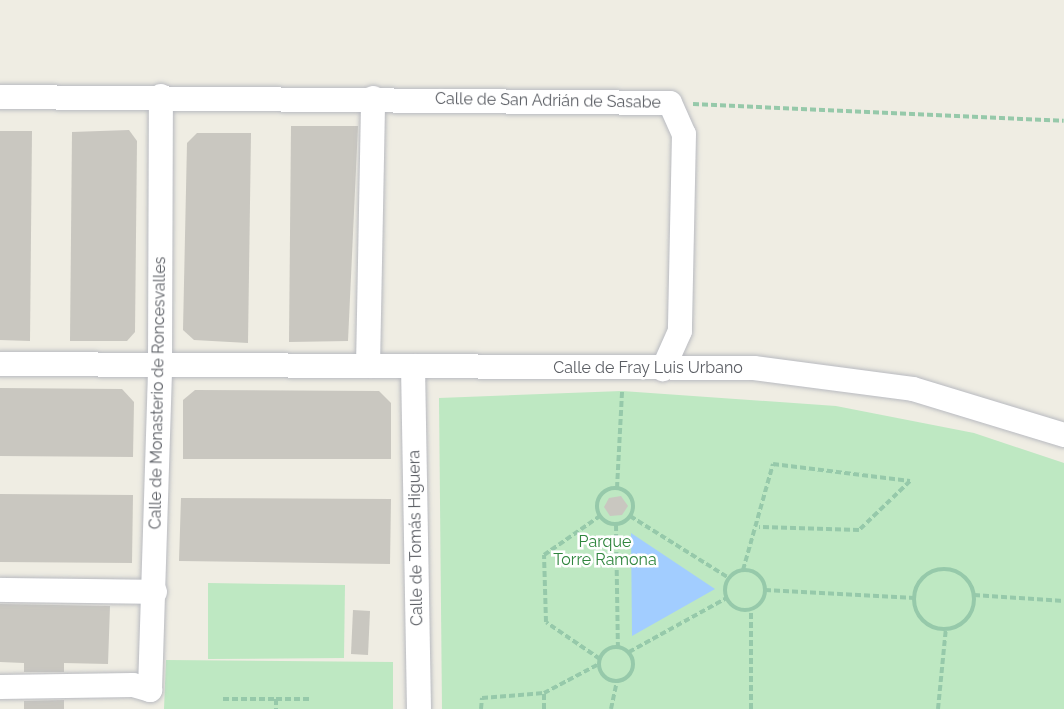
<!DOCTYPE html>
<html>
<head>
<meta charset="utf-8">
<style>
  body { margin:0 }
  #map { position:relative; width:1064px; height:709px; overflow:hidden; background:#efede3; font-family:Raleway,sans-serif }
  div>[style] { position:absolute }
  .green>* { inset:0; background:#bee8c2 }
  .water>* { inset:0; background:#a2cdff }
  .building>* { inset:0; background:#c9c7c0 }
  .path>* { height:4px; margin-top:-2px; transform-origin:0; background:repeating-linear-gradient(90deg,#96c9aa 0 6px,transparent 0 9px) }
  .path>.ring { margin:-2px; padding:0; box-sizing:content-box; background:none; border:4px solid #96c9aa; border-radius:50% }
  .roads { filter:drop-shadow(0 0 2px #b8bac0) drop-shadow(0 0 2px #b8bac0) }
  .street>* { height:24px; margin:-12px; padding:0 12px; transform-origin:12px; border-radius:12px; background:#fff }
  span { translate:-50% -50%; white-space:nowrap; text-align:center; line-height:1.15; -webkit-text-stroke:5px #fff; paint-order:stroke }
  .street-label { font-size:16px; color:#5b5e64 }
  .park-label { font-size:16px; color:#30863e }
</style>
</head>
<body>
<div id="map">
  <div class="green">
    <div style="clip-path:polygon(622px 391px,836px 406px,974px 433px,1064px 463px,1064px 709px,442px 709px,439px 398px)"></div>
    <div style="clip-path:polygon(208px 583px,345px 585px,344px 658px,208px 659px)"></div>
    <div style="clip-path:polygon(166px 660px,393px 662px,393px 709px,164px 709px)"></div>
  </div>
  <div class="water">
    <div style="clip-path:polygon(631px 533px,715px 589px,632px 636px)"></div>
  </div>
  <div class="building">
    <div style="clip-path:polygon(291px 126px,358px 126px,348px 341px,289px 342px)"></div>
    <div style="clip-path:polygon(129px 130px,137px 141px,135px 332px,127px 341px,70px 341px,72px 132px)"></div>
    <div style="clip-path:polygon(0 131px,32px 131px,30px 341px,0 340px)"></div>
    <div style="clip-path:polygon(197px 133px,251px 133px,248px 343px,194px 340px,183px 330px,187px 143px)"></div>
    <div style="clip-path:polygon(0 388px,122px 389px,134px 402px,133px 457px,0 456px)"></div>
    <div style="clip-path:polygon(195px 390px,379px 391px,391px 403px,391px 459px,183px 459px,183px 400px)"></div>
    <div style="clip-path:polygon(0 494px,133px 495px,132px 563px,0 562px)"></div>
    <div style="clip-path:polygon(621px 496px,628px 506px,622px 515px,610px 516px,604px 507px,609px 498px)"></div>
    <div style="clip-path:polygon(181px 498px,391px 499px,390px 564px,179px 561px)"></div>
    <div style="clip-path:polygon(0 604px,110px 606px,108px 664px,64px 663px,64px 672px,24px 672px,24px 663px,0 662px)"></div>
    <div style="clip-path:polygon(353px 610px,370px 611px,368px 655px,351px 654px)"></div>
    <div style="clip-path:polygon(64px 700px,64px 709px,24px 709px,24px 701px)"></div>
  </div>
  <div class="path">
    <div style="left:693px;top:104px;width:371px;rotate:2.6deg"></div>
    <div class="ring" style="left:597px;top:488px;width:32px;height:32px"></div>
    <div style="left:617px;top:488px;width:97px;rotate:-87deg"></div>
    <div style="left:630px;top:516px;width:117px;rotate:32.1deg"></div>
    <div style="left:616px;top:525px;width:122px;rotate:89.1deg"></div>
    <div class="ring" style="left:914px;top:569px;width:56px;height:56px"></div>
    <div class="ring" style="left:725px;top:570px;width:36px;height:36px"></div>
    <div style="left:743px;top:570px;width:110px;rotate:-74.2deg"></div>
    <div style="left:773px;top:464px;width:138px;rotate:7.1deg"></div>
    <div style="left:910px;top:481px;width:71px;rotate:136.1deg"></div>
    <div style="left:859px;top:530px;width:100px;rotate:-178.3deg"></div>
    <div style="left:765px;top:590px;width:150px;rotate:3.1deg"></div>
    <div style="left:974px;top:595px;width:90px;rotate:3.8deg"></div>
    <div class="ring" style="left:599px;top:647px;width:30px;height:30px"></div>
    <div style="left:629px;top:652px;width:112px;rotate:-28.9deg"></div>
    <div style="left:600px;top:659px;width:65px;rotate:-145.6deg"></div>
    <div style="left:546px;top:622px;width:67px;rotate:-91.7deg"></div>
    <div style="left:544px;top:555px;width:68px;rotate:-34.9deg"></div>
    <div style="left:223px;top:699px;width:53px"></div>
    <div style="left:276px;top:699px;width:10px;rotate:90deg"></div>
    <div style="left:276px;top:699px;width:33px"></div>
    <div style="left:481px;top:709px;width:11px;rotate:-85deg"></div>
    <div style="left:482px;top:698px;width:62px;rotate:-4.6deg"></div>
    <div style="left:544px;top:709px;width:16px;rotate:-90deg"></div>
    <div style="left:544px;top:693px;width:62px;rotate:-27.8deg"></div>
    <div style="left:611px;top:709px;width:29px;rotate:-78deg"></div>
    <div style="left:751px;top:709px;width:99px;rotate:-90deg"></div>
    <div style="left:938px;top:709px;width:81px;rotate:-84.4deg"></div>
  </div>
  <div class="roads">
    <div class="street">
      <div style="left:0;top:97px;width:670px;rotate:0.51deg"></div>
      <div style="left:670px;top:103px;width:34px;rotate:66deg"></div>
      <div style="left:684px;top:134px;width:197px;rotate:91.2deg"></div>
      <div style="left:680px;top:331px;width:42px;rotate:114.1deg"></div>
      <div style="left:0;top:364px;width:754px;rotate:0.3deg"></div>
      <div style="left:754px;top:368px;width:160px;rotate:7.5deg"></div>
      <div style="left:913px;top:389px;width:158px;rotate:16.9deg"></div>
      <div style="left:368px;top:366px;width:268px;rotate:-88.9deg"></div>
      <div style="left:413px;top:366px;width:343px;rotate:89deg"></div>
      <div style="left:0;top:590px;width:155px;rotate:0.7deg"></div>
      <div style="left:0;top:687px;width:133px;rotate:-0.9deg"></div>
      <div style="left:133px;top:685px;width:18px;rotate:16deg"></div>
      <div style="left:150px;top:690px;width:327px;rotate:-88.2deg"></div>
      <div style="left:160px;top:363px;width:267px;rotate:-89.8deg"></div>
    </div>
  </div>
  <div class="street-label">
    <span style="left:548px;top:101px;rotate:1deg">Calle de San Adrián de Sasabe</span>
    <span style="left:648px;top:368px">Calle de Fray Luis Urbano</span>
    <span style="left:158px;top:393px;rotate:-89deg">Calle de Monasterio de Roncesvalles</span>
    <span style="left:416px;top:538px;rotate:-91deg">Calle de Tomás Higuera</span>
  </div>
  <div class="park-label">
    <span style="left:605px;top:551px">Parque<br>Torre Ramona</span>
  </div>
</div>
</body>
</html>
